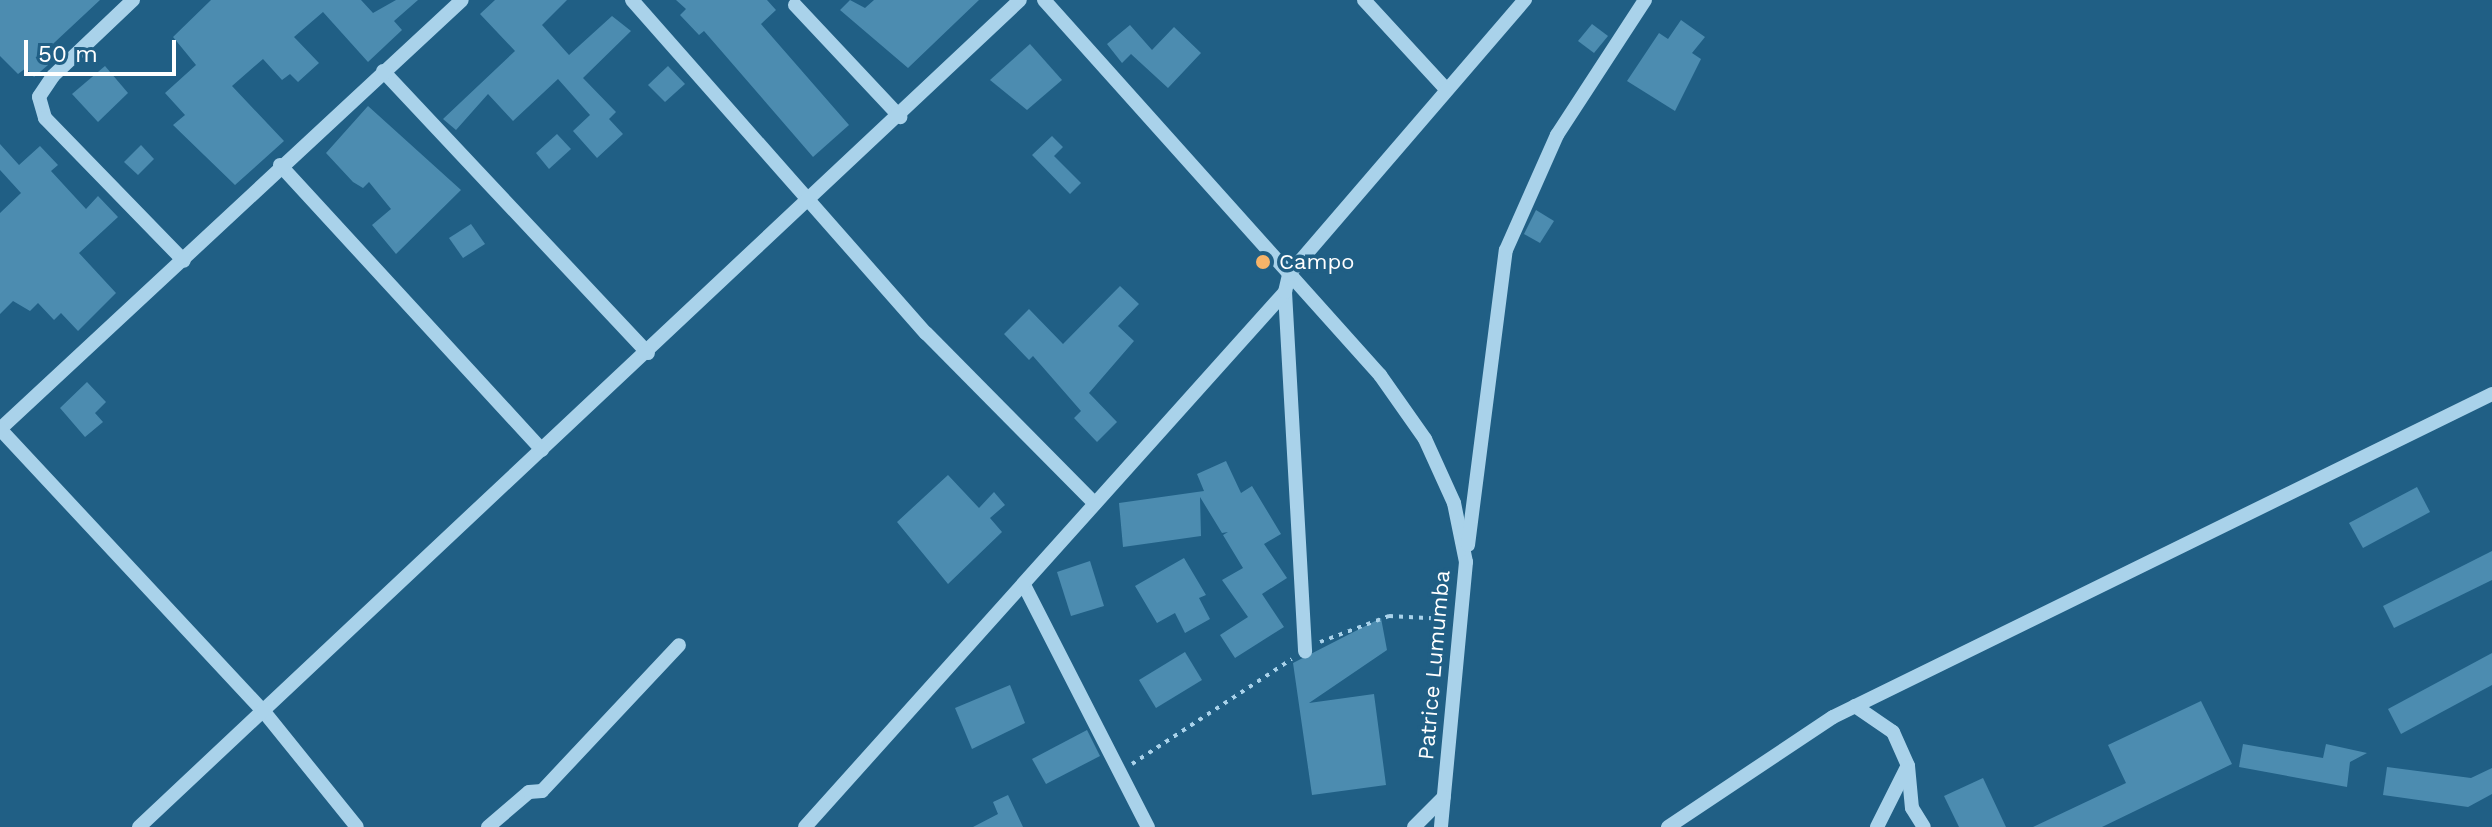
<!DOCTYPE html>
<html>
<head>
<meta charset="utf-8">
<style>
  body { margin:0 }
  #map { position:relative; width:2492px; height:827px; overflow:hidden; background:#205f85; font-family:"Work Sans",sans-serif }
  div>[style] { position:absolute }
  .building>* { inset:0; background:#4c8cb0 }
  .path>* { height:4px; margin-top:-2px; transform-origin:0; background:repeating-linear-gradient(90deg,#a9d2ea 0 4px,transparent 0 10px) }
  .minor>* { height:14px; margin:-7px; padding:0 7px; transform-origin:7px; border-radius:7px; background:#a9d2ea }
  .dots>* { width:22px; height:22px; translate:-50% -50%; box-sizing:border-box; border:4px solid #205f85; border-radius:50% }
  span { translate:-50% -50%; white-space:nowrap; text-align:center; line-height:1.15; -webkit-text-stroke:7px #205f85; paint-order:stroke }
  .poi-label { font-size:22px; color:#fff }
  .left { translate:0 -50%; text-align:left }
  .street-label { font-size:22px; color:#fff }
  .scale { position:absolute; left:24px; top:40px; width:152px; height:36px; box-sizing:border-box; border:4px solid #fff; border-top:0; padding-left:10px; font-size:24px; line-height:28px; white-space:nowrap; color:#fff; -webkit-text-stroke:6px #205f85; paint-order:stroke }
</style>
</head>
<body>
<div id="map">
  <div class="building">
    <div style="clip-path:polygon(0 0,100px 0,40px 56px,48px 65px,34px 77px,26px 68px,18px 74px,0 56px)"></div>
    <div style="clip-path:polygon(211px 0,361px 0,373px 13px,396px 0,418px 0,394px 21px,402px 30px,368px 62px,323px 12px,294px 37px,319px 63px,298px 82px,290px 74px,282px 80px,263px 59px,232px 86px,284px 141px,235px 185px,173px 125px,185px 115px,165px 93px,196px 65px,173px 37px)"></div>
    <div style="clip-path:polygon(495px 0,567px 0,542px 25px,569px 55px,612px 16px,631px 31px,583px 78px,616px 112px,609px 119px,623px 134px,597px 158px,573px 131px,590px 115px,558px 79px,513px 121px,488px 94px,456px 130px,443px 119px,515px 51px,480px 14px)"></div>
    <div style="clip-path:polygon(676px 0,767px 0,776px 10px,761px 24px,849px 125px,813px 157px,704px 31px,699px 35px,680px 15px,686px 9px)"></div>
    <div style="clip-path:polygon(850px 0,865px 8px,874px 0,979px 0,908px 68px,840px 10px)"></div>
    <div style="clip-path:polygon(1681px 20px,1705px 37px,1692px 53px,1701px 59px,1675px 111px,1627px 81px,1659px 33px,1668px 39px)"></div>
    <div style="clip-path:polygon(1592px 24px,1608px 36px,1594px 53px,1578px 41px)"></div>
    <div style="clip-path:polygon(1130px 25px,1152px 50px,1174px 27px,1201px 53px,1168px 88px,1131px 54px,1122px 63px,1107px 44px)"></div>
    <div style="clip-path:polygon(1030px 44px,1062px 80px,1027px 110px,990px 80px)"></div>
    <div style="clip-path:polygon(105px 66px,128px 93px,98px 122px,72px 94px)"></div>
    <div style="clip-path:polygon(668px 66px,685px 84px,665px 102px,648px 85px)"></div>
    <div style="clip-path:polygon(368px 106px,461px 190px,396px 254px,372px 225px,391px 209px,369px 182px,363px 188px,353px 182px,326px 153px)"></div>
    <div style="clip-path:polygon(557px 134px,571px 149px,549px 169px,536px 153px)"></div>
    <div style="clip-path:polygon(1052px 136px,1063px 147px,1054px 156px,1081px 183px,1070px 194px,1032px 155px)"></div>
    <div style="clip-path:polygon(0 144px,19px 165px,40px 146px,58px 165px,51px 171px,86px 209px,98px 196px,118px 217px,79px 253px,116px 293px,78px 331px,61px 313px,54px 320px,38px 303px,30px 311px,13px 301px,0 314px,0 213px,21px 193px,0 170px)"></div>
    <div style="clip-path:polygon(141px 145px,154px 159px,138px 175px,124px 162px)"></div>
    <div style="clip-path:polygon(1536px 210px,1554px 221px,1540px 243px,1524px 234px)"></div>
    <div style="clip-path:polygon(471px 224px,485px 244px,463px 258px,449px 238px)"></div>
    <div style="clip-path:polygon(1120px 286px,1139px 304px,1118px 326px,1134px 341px,1089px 393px,1117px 422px,1097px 442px,1074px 418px,1081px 411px,1033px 356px,1029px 360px,1004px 334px,1029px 309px,1063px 344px)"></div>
    <div style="clip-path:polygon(87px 382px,106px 402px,95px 413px,103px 422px,85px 437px,60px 408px)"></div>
    <div style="clip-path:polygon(1226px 461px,1241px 493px,1252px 486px,1281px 534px,1264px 544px,1287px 578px,1262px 594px,1284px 627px,1235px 658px,1220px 635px,1248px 617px,1222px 580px,1243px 568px,1223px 535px,1228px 532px,1222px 533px,1200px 497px,1201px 536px,1123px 547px,1119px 503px,1204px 491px,1197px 474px)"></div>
    <div style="clip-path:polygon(948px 475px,979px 508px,994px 492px,1005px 505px,990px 518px,1002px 532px,948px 584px,897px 522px)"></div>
    <div style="clip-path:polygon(2417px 487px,2430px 512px,2363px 548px,2349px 523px)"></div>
    <div style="clip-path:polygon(2492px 551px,2492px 580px,2394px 628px,2383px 606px)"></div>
    <div style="clip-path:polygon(1184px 558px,1206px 595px,1199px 598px,1210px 619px,1185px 633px,1175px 613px,1157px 623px,1135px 586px)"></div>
    <div style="clip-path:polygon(1090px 561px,1104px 606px,1071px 616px,1057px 572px)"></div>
    <div style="clip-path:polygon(1381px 618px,1387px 650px,1309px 703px,1374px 694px,1386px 785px,1312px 795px,1293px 663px)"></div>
    <div style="clip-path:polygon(1185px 652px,1202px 680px,1156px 708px,1139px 680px)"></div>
    <div style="clip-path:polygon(2492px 653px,2492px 685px,2401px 734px,2388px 709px)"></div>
    <div style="clip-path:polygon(1010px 685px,1025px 723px,972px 749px,955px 708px)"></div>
    <div style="clip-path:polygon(2201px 701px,2232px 764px,2102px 827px,2033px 827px,2126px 783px,2108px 745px)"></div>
    <div style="clip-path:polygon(1087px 730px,1100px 756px,1046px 784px,1032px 759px)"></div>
    <div style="clip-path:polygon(2243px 744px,2323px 758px,2326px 744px,2367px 753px,2350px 762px,2347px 787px,2239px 767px)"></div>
    <div style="clip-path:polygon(2387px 767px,2471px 778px,2492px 768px,2492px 794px,2468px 807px,2383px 795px)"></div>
    <div style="clip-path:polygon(1983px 778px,2006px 827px,1959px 827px,1944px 796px)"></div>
    <div style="clip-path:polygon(1008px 795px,1023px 827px,973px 827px,998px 814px,993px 802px)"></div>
  </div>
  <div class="path">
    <div style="left:1320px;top:642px;width:74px;rotate:-20.6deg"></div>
    <div style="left:1389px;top:616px;width:57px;rotate:3deg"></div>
    <div style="left:1132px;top:764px;width:191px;rotate:-33.3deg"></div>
  </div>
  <div class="minor">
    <div style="left:133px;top:0;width:110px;rotate:136.5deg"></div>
    <div style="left:53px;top:76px;width:25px;rotate:124deg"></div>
    <div style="left:39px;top:97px;width:22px;rotate:74deg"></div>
    <div style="left:45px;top:118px;width:199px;rotate:45.8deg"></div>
    <div style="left:632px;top:0;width:444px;rotate:48.6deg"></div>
    <div style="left:926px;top:333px;width:240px;rotate:45.3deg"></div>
    <div style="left:1044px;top:0;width:504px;rotate:48.14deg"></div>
    <div style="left:1380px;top:375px;width:78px;rotate:54.9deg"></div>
    <div style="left:1425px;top:439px;width:70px;rotate:65.6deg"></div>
    <div style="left:1454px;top:503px;width:60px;rotate:78.5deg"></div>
    <div style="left:1466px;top:562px;width:266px;rotate:95.4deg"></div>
    <div style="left:1364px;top:0;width:120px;rotate:47.4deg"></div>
    <div style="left:795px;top:5px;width:154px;rotate:46.8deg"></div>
    <div style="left:383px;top:71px;width:387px;rotate:46.8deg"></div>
    <div style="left:280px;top:165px;width:387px;rotate:47.4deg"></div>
    <div style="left:1285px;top:292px;width:360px;rotate:86.8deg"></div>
    <div style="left:0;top:429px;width:630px;rotate:-42.88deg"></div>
    <div style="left:0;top:429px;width:388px;rotate:47deg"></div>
    <div style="left:265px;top:713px;width:146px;rotate:51.1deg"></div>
    <div style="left:1468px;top:545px;width:297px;rotate:-82.7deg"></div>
    <div style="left:1506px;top:250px;width:126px;rotate:-66.1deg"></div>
    <div style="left:1557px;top:135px;width:161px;rotate:-56.9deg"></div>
    <div style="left:1024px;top:585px;width:272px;rotate:62.9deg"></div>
    <div style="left:1855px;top:706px;width:46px;rotate:34.4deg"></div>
    <div style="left:1893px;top:732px;width:37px;rotate:66deg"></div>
    <div style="left:1908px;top:766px;width:42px;rotate:84.6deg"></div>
    <div style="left:1912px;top:808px;width:22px;rotate:58deg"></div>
    <div style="left:139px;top:827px;width:1208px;rotate:-43.19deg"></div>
    <div style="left:488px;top:827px;width:54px;rotate:-40.5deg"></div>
    <div style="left:529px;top:792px;width:13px;rotate:-4deg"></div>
    <div style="left:542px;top:791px;width:200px;rotate:-46.8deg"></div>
    <div style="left:805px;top:827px;width:719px;rotate:-48.1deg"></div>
    <div style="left:1285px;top:292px;width:18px;rotate:-77deg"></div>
    <div style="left:1289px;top:274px;width:362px;rotate:-49.3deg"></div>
    <div style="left:1414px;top:827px;width:42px;rotate:-45deg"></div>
    <div style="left:1668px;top:827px;width:198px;rotate:-33.7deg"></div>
    <div style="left:1833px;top:717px;width:734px;rotate:-26.11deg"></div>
    <div style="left:1877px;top:827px;width:67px;rotate:-63.4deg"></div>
  </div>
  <div class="dots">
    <div style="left:1263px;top:262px;background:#f7b469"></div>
  </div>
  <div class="poi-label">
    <span class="left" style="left:1279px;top:262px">Campo</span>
  </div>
  <div class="street-label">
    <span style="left:1434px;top:665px;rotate:-85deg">Patrice Lumumba</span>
  </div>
  <div class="scale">50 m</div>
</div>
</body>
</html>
